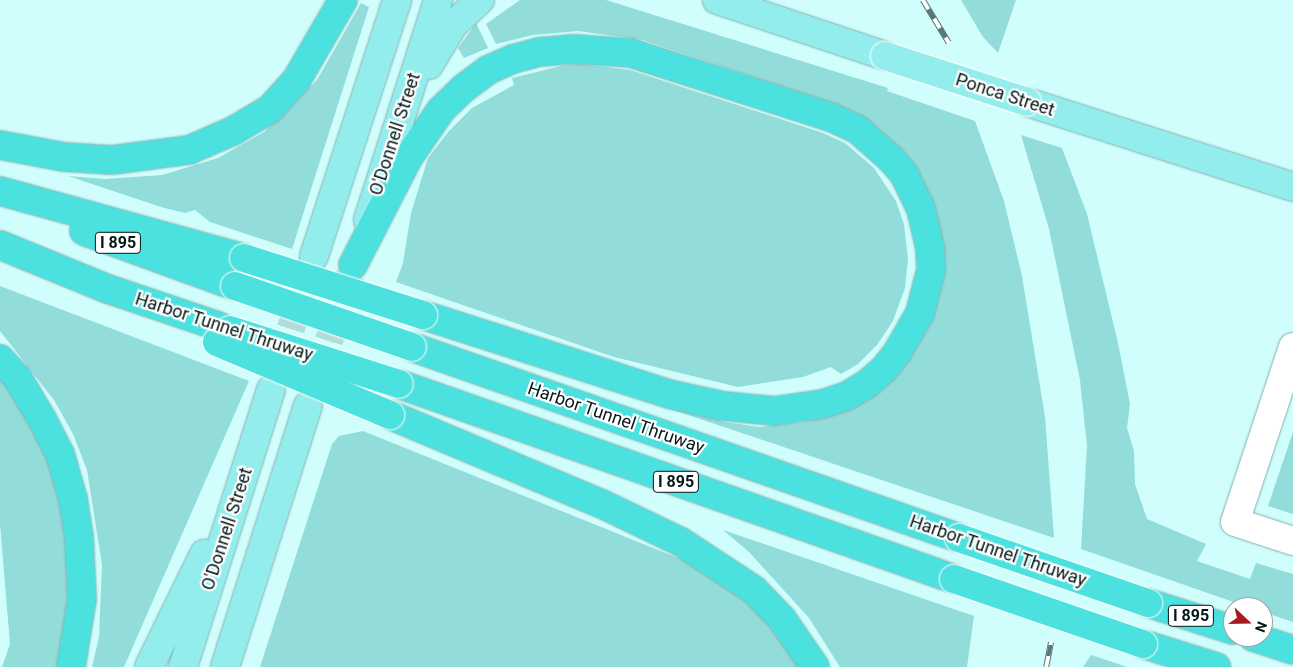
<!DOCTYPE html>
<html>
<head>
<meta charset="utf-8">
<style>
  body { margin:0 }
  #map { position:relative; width:1293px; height:667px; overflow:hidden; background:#cffefc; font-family:Roboto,sans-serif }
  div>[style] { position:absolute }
  .green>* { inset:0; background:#92dcda }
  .major-tunnel>* { height:28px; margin-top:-14px; transform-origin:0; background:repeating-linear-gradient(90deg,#b1dcda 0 28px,transparent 0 42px) }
  .roads { filter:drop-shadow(0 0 1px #84b1b0) drop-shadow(0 0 1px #84b1b0) }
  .minor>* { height:28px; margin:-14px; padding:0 14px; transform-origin:14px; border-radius:14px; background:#fff }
  .major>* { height:28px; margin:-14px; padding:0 14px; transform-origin:14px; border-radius:14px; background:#93edec }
  .highway>* { height:28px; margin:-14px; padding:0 14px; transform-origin:14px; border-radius:14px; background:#4be1df }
  .rail>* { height:5.5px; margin-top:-2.75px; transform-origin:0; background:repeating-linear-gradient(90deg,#fff 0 11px,#5a7877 0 22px); box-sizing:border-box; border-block:1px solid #5a7877 }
  .bridges { filter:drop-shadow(0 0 1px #fff) drop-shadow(0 0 1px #fff) }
  .major-bridge>* { height:28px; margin:-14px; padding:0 14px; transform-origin:14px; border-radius:14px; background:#93edec }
  .highway-bridge>* { height:28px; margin:-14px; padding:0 14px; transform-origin:14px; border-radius:14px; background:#4be1df }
  span { translate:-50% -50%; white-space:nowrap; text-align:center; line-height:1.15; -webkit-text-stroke:4.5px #fff; paint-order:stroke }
  .shield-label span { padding:1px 4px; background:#fff; border:1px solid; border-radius:4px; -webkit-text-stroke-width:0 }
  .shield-label { font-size:16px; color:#061818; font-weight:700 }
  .street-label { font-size:18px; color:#061818 }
  .north { position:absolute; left:1223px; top:597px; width:50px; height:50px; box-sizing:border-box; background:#fff; border:1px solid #9ba3a3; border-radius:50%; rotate:111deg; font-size:14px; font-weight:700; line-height:20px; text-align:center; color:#061818 }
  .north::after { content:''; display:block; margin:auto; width:18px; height:22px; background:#ac181f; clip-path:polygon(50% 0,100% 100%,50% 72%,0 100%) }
</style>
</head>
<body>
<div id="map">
  <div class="green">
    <div style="clip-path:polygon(520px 0,606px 0,888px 88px,887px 91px,975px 121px,1004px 201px,1022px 276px,1045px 417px,1054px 538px,605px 387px,607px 383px,725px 422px,759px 427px,804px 422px,852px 407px,931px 314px,911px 164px,890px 139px,848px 109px,643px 40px,578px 31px,533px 35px,496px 44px,486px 24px)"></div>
    <div style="clip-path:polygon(961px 0,1016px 0,998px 53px,983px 37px)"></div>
    <div style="clip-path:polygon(361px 3px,369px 7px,292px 249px,210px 222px,195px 210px,185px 213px,161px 207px,68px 176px,105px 179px,162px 175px,218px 158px,264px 132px,317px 80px)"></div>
    <div style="clip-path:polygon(476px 23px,488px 48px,464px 58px,458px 48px)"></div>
    <div style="clip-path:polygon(573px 63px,630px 70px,823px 133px,845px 143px,874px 168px,896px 201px,904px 224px,908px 259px,905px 288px,893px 321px,877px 345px,858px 364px,841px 374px,831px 367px,803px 377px,738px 387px,614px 357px,396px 282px,403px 263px,411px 213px,428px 158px,449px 131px,472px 108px,514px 85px,512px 78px)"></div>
    <div style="clip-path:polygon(1021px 135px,1062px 148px,1087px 214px,1118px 343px,1130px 404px,1127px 428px,1134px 451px,1135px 484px,1147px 519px,1206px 544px,1197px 561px,1250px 579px,1256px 563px,1293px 574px,1293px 622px,1263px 612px,1263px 607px,1248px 607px,1081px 549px,1087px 446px,1080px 380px,1049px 229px)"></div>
    <div style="clip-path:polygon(0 286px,249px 381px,124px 667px,92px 667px,99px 637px,102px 565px,87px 470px,73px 434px,54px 400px,0 331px)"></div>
    <div style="clip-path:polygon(0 375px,32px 420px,57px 481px,68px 532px,69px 613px,61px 667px,2px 667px,10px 644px,0 524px)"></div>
    <div style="clip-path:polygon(363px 431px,688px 562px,745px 600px,768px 622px,799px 667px,260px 667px,332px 444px,339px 436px)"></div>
    <div style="clip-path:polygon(1293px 432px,1293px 514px,1268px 506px)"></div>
    <div style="clip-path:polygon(723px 530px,974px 616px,967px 667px,840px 667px,809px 618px,749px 552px)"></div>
    <div style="clip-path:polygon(1091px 655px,1127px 667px,1083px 667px)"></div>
  </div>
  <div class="major-tunnel">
    <div style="left:278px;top:369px;width:119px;rotate:-72.3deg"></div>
    <div style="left:316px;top:381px;width:118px;rotate:-72.2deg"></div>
  </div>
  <div class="roads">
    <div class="minor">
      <div style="left:1293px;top:347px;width:184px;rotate:108.3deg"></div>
      <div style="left:1235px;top:522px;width:61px;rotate:18.1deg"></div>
    </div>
    <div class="major">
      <div style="left:717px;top:0;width:177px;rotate:18.4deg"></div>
      <div style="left:429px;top:65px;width:47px;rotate:-59deg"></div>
      <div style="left:453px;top:25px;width:37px;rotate:-43deg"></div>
      <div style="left:1027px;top:102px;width:279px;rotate:17.7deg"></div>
      <div style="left:368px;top:220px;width:231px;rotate:-72.3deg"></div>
      <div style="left:314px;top:256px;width:269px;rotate:-72deg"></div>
      <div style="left:149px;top:667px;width:126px;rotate:-64deg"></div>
      <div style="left:183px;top:667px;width:291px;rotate:-72.4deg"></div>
      <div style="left:225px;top:667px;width:274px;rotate:-72.4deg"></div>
    </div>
    <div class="highway">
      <div style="left:0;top:145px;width:65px;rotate:10.6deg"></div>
      <div style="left:64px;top:157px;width:48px;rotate:3.6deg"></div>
      <div style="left:112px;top:160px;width:78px;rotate:-7.4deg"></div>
      <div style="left:189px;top:150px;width:48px;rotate:-23.4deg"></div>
      <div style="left:233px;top:131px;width:43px;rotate:-30.7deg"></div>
      <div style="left:270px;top:109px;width:40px;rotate:-48deg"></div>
      <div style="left:297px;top:79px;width:91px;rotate:-59.8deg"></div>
      <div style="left:0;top:191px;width:253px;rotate:15.4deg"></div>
      <div style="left:84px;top:231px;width:161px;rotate:20deg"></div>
      <div style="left:0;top:245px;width:117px;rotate:22.2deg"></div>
      <div style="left:108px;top:289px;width:119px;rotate:18.6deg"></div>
      <div style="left:353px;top:265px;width:120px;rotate:-62.8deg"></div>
      <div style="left:408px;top:158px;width:58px;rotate:-55.5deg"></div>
      <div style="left:441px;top:110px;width:32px;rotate:-44deg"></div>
      <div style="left:464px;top:88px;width:30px;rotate:-37deg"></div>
      <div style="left:488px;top:70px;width:27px;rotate:-24deg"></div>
      <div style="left:513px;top:59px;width:28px;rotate:-15deg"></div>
      <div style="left:540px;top:52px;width:34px;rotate:-5deg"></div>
      <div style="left:574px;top:49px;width:57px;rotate:4deg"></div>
      <div style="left:631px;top:53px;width:212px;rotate:17.8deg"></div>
      <div style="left:833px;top:118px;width:26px;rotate:25deg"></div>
      <div style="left:857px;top:129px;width:45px;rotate:41.4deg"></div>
      <div style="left:891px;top:159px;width:20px;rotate:49deg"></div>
      <div style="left:904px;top:174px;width:39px;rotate:64deg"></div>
      <div style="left:921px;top:209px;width:40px;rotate:77deg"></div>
      <div style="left:930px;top:248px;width:22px;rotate:87deg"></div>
      <div style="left:931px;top:270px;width:44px;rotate:104.3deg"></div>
      <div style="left:920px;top:313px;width:46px;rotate:119.9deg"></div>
      <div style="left:897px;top:353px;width:22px;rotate:129deg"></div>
      <div style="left:883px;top:370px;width:21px;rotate:139deg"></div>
      <div style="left:867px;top:384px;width:23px;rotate:149deg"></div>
      <div style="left:847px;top:396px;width:26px;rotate:162deg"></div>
      <div style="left:822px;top:404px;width:49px;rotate:171.7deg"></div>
      <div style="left:774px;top:411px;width:51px;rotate:-174.4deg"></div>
      <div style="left:723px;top:406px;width:55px;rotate:-167.5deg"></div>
      <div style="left:669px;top:394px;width:258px;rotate:-162.2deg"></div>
      <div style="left:412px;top:347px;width:579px;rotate:19.25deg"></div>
      <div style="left:0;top:359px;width:25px;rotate:47deg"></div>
      <div style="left:17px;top:377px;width:51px;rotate:59.4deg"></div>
      <div style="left:43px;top:421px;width:37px;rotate:63deg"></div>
      <div style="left:60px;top:454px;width:47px;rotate:73.9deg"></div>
      <div style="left:73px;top:499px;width:38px;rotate:81deg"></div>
      <div style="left:79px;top:537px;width:62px;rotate:87.2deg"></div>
      <div style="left:82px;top:599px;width:69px;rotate:99.2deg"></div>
      <div style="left:399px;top:384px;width:588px;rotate:19.36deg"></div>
      <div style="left:390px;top:415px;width:230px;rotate:22.8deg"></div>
      <div style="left:602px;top:504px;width:88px;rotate:25.7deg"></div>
      <div style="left:681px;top:542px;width:87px;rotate:33.3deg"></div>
      <div style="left:754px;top:590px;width:40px;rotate:46deg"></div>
      <div style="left:782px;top:619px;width:58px;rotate:55.5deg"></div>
      <div style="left:1148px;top:603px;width:89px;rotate:17.6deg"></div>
      <div style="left:1253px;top:637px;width:42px;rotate:18deg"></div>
      <div style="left:1143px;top:644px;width:77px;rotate:17.5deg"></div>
    </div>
  </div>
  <div class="rail">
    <div style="left:923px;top:0;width:50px;rotate:58.8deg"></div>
    <div style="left:1046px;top:667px;width:25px;rotate:-79deg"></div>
  </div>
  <div class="bridges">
    <div class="major-bridge">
      <div style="left:885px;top:56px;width:149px;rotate:17.9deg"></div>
    </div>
    <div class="highway-bridge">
      <div style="left:244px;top:258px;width:188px;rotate:17.7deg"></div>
      <div style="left:235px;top:286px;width:187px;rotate:19deg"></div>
      <div style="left:230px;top:330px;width:177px;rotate:17.7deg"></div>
      <div style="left:217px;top:342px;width:188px;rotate:22.9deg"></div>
      <div style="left:959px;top:538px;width:200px;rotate:19deg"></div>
      <div style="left:954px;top:579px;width:200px;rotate:19deg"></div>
    </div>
  </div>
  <div class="shield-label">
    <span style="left:118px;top:243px">I 895</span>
    <span style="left:676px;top:482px">I 895</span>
    <span style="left:1191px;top:616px">I 895</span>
  </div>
  <div class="street-label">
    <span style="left:1005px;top:95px;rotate:18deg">Ponca Street</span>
    <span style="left:395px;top:134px;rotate:-72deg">O'Donnell Street</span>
    <span style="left:224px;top:327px;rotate:18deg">Harbor Tunnel Thruway</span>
    <span style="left:616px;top:418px;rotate:19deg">Harbor Tunnel Thruway</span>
    <span style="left:227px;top:529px;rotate:-72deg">O'Donnell Street</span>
    <span style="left:998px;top:551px;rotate:19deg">Harbor Tunnel Thruway</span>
  </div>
  <div class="north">N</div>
</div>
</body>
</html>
